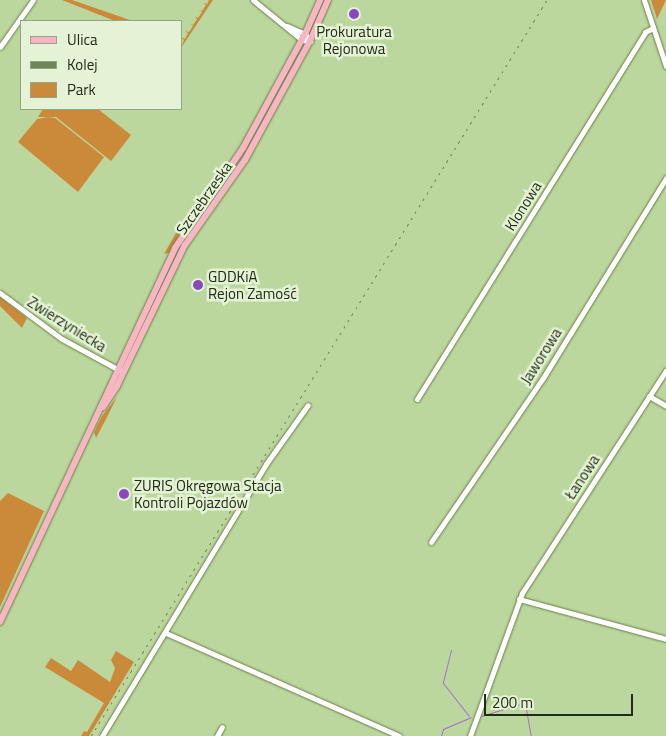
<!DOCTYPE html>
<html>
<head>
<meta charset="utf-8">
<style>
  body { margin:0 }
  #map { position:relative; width:666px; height:736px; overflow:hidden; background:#bcd79d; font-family:"Titillium Web",sans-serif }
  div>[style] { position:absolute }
  .green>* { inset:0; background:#cb8a3a }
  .stream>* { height:1px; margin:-0.5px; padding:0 0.5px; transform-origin:0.5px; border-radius:0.5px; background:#a36fce }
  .roads { filter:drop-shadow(0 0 1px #69804a) drop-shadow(0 0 1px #69804a) }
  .minor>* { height:5px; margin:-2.5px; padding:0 2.5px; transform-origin:2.5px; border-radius:2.5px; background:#fff }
  .major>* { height:6px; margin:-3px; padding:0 3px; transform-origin:3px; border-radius:3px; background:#f8b6c3 }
  .rail>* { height:1px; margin-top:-0.5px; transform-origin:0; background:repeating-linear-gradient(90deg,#70835a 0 2.5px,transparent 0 7.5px) }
  .dots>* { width:14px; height:14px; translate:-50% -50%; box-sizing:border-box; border:2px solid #e4f2d5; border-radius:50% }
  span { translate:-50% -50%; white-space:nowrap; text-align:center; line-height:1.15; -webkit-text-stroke:5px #e4f2d5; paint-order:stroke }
  .poi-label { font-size:15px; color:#222c15 }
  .left { translate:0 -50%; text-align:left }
  .street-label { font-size:15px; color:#222c15 }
  .legend { position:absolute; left:20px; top:20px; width:162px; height:90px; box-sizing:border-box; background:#e4f2d5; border:1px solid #96a388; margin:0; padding:6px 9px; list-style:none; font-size:15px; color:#222c15 }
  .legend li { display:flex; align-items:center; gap:10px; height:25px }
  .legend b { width:25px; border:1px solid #96a388 }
  .scale { position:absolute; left:484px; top:694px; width:149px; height:22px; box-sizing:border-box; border:2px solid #222c15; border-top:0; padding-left:6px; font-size:15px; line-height:18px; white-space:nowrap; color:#222c15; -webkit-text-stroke:4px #e4f2d5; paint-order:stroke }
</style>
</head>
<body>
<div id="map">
  <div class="green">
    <div style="clip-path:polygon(62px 0,72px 0,133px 21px,115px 21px)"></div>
    <div style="clip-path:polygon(209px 0,213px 0,181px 48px,184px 40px,181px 37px,185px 39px,188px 33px,185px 31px,189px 32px,193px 26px,190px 23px,193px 25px,197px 19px,195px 16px,198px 18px,202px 12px,199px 10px,202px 11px,206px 5px,203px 3px,207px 4px)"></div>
    <div style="clip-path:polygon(651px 0,666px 0,657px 19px)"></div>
    <div style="clip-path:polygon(43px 109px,98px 109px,131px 135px,111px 161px,56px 117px,38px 117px)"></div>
    <div style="clip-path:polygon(48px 117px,55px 118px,104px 157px,78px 192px,18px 142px,37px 119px)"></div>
    <div style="clip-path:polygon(208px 188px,169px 253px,164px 254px,181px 224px)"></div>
    <div style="clip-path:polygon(0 297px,27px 318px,22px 328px,0 306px)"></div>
    <div style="clip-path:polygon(117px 397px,105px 421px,96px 438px,94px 432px,102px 416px)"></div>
    <div style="clip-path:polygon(8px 493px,44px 511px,0 607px,0 501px)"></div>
    <div style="clip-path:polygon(116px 651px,134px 662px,89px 736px,81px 736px,84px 731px,87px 732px,104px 703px,45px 667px,51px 658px,71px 671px,78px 660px,110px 682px,115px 668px,111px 660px)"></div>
  </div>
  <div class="stream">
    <div style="left:451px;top:650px;width:34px;rotate:104deg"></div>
    <div style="left:443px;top:683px;width:42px;rotate:51.8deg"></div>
    <div style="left:481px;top:716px;width:41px;rotate:-17.1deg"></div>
    <div style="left:520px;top:704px;width:8px;rotate:40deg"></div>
    <div style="left:526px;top:709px;width:27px;rotate:80deg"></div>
    <div style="left:441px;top:736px;width:7px;rotate:-74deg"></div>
    <div style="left:443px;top:729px;width:30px;rotate:-23deg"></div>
  </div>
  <div class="roads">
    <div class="minor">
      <div style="left:253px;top:0;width:63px;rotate:39.2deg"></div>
      <div style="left:302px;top:40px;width:8px;rotate:7deg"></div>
      <div style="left:644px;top:0;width:70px;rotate:71.6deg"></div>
      <div style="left:287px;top:26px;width:20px;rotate:24deg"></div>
      <div style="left:305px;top:34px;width:9px;rotate:54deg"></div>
      <div style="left:0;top:47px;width:57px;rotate:-54.9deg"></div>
      <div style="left:0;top:293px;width:77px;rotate:36.6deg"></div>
      <div style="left:62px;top:339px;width:67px;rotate:28.5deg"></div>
      <div style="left:649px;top:396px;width:20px;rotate:30deg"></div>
      <div style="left:417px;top:399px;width:432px;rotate:-58.1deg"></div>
      <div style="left:645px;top:32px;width:9px;rotate:-27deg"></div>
      <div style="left:431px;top:542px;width:199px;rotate:-55.7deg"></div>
      <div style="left:543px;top:378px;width:235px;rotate:-58.4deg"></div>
      <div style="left:519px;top:599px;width:152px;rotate:15.2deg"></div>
      <div style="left:166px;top:633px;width:255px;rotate:23.8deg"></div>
      <div style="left:102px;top:736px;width:318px;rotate:-58.9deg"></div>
      <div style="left:266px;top:464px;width:72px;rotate:-54.6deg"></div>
      <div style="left:217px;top:736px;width:10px;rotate:-61deg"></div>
      <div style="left:470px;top:736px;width:152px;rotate:-70deg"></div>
      <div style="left:522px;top:593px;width:265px;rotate:-57.1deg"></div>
    </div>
    <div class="major">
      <div style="left:103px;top:407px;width:25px;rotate:-56deg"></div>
      <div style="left:117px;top:386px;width:157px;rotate:-64.3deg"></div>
      <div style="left:185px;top:245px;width:104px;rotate:-54.8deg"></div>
      <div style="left:245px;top:160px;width:136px;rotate:-61.4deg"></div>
      <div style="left:310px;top:41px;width:45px;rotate:-66.3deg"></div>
      <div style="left:0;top:622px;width:413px;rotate:-64.9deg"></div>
      <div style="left:175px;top:248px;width:121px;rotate:-55.8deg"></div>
      <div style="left:243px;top:148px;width:132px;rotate:-61.5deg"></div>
      <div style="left:306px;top:32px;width:35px;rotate:-66deg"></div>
    </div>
  </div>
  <div class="rail">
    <div style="left:91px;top:736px;width:866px;rotate:-58.22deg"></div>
  </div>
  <div class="dots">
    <div style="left:354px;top:14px;background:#8b48bd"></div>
    <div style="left:198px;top:285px;background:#8b48bd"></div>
    <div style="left:124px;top:494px;background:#8b48bd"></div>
  </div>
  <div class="poi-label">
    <span style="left:354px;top:40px">Prokuratura<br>Rejonowa</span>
    <span class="left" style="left:208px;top:285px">GDDKiA<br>Rejon Zamość</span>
    <span class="left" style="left:134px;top:494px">ZURIS Okręgowa Stacja<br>Kontroli Pojazdów</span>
  </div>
  <div class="street-label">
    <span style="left:204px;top:198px;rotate:-55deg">Szczebrzeska</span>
    <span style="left:523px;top:206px;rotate:-58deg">Klonowa</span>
    <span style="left:67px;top:324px;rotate:32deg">Zwierzyniecka</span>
    <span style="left:541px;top:356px;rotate:-58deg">Jaworowa</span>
    <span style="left:582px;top:477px;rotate:-57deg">Łanowa</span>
  </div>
  <ul class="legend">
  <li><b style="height:6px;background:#f8b6c3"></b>Ulica</li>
  <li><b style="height:6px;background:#70835a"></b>Kolej</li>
  <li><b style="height:14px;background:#cb8a3a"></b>Park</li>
  </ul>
  <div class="scale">200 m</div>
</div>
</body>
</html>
